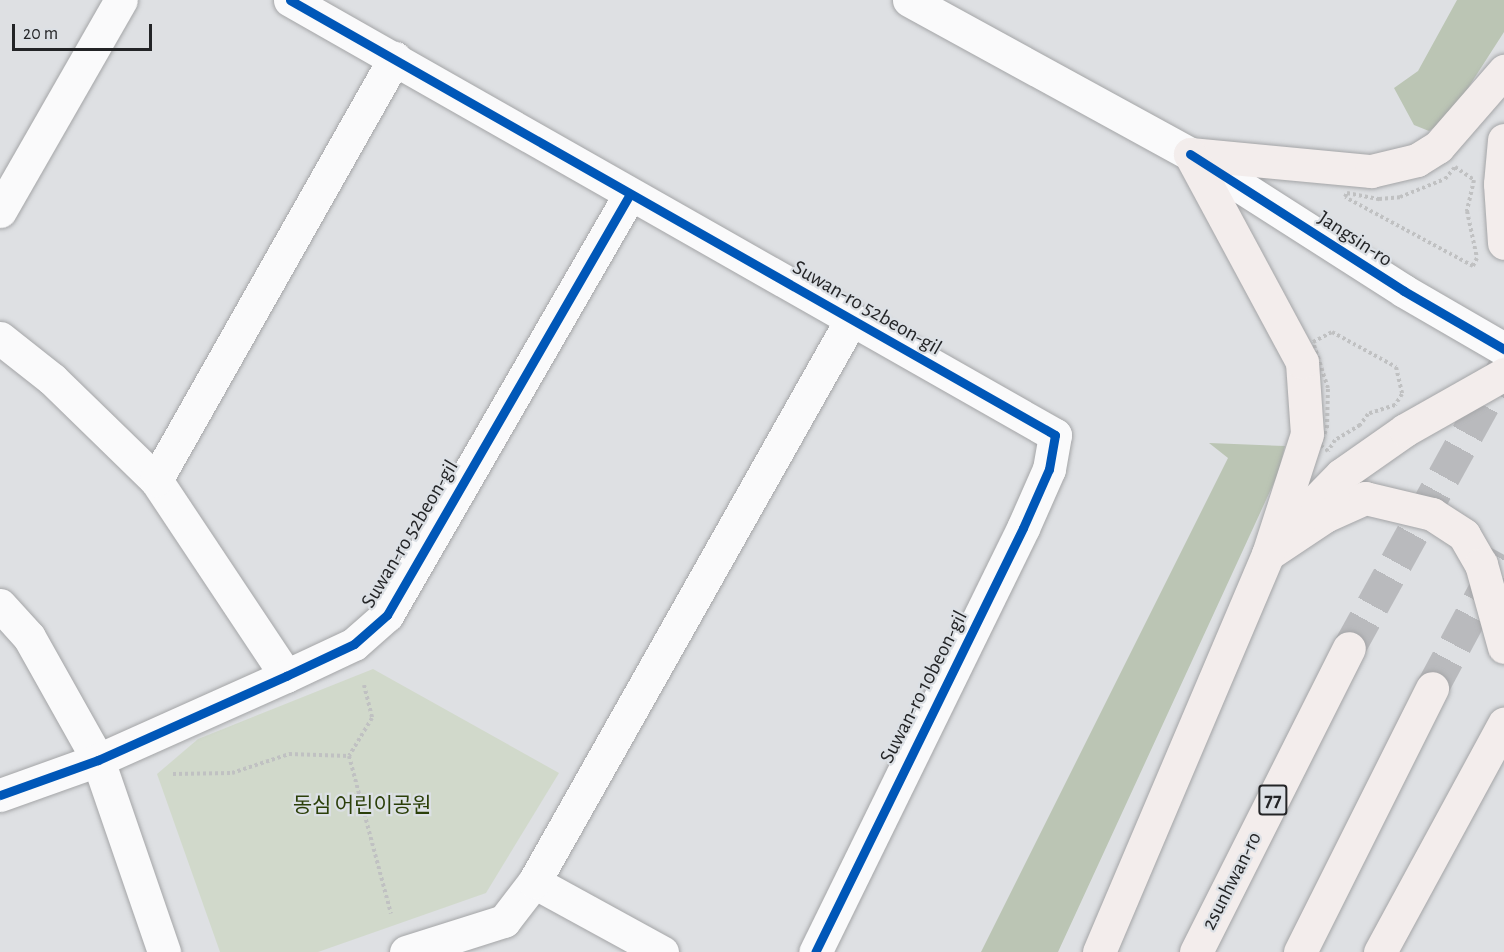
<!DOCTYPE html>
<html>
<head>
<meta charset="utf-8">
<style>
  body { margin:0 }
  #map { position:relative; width:1504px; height:952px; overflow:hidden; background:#dee0e3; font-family:"Alegreya Sans","Noto Sans KR",sans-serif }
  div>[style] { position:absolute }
  .green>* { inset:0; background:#d1d9cb }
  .forest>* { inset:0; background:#bbc5b4 }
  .highway-tunnel>* { height:33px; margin-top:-16.5px; transform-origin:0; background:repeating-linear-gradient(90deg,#b9babd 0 33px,transparent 0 49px) }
  .path>* { height:4px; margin-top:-2px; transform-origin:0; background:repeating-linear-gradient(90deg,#c0c1c2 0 3px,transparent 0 6px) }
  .roads { filter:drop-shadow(0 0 2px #a4a5a7) drop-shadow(0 0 2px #a4a5a7) }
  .street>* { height:33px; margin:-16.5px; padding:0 16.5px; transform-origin:16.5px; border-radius:16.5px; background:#fafafb }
  .secondary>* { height:33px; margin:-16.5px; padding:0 16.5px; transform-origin:16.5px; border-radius:16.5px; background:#fafafb }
  .highway>* { height:33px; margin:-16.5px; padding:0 16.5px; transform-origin:16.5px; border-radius:16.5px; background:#f3edec }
  .cycleway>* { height:9px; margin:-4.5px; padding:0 4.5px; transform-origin:4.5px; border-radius:4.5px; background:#0057b8 }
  span { translate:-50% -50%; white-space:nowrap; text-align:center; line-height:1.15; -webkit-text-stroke:4.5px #dce0e5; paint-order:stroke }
  .shield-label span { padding:2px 4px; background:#dce0e5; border:2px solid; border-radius:4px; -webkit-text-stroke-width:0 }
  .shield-label { font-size:20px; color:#232426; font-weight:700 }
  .street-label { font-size:21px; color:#232426 }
  .park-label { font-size:21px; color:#2b3f09 }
  .scale { position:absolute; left:12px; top:24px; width:140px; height:27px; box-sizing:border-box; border:3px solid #232426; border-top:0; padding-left:8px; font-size:18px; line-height:21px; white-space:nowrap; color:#232426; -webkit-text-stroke:4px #dce0e5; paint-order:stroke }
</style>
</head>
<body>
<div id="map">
  <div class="green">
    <div style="clip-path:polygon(373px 669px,559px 773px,486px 893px,318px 952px,220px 952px,157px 774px,198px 739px)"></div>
  </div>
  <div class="forest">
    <div style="clip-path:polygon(1457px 0,1504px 0,1504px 32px,1450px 116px,1429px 131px,1414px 125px,1394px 88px,1418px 71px)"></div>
    <div style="clip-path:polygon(1209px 443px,1285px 446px,1278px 474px,1058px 952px,981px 952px,1228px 458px)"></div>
  </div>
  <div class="highway-tunnel">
    <div style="left:1349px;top:648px;width:321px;rotate:-61.1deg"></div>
    <div style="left:1432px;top:688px;width:152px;rotate:-61.8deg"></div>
  </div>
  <div class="path">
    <div style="left:1455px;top:167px;width:23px;rotate:34deg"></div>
    <div style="left:1474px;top:180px;width:32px;rotate:103deg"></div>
    <div style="left:1467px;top:211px;width:48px;rotate:78deg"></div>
    <div style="left:1477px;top:258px;width:9px;rotate:117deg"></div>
    <div style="left:1473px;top:266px;width:145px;rotate:-151.7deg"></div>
    <div style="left:1345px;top:197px;width:4px;rotate:-63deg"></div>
    <div style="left:1347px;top:193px;width:33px;rotate:11deg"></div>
    <div style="left:1379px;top:199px;width:21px;rotate:-5deg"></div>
    <div style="left:1400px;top:197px;width:48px;rotate:-21.8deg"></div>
    <div style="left:1445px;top:179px;width:16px;rotate:-50deg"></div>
    <div style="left:1332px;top:332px;width:73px;rotate:28.7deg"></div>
    <div style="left:1396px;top:367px;width:28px;rotate:77deg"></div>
    <div style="left:1402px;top:394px;width:13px;rotate:122deg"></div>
    <div style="left:1395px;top:405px;width:28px;rotate:162deg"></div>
    <div style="left:1368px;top:414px;width:14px;rotate:126deg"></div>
    <div style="left:1360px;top:425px;width:29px;rotate:149deg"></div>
    <div style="left:1335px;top:440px;width:13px;rotate:122deg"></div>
    <div style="left:1328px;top:451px;width:10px;rotate:-143deg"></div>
    <div style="left:1320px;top:445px;width:18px;rotate:-68deg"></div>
    <div style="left:1327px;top:428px;width:40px;rotate:-88.6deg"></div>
    <div style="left:1328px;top:388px;width:48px;rotate:-108.1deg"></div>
    <div style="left:1313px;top:342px;width:21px;rotate:-28deg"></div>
    <div style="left:364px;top:685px;width:34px;rotate:76deg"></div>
    <div style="left:372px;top:718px;width:44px;rotate:121.2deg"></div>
    <div style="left:349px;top:756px;width:163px;rotate:75.1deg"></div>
    <div style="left:173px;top:774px;width:59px;rotate:-1deg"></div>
    <div style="left:232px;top:773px;width:60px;rotate:-18.4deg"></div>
    <div style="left:289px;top:754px;width:60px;rotate:1.9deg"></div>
  </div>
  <div class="roads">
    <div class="street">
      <div style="left:290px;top:0;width:880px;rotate:29.62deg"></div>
      <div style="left:1055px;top:435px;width:35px;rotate:100deg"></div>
      <div style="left:1049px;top:469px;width:64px;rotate:113.8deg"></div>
      <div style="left:1023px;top:528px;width:472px;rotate:116.1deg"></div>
      <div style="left:0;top:211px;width:243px;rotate:-60.2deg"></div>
      <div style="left:0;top:338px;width:66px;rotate:38.3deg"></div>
      <div style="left:52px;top:379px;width:145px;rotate:44.2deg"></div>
      <div style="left:156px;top:480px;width:235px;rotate:56.4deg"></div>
      <div style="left:156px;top:480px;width:485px;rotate:-60.5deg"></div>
      <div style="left:0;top:605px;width:43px;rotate:47.8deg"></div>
      <div style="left:29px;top:637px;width:141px;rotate:60.7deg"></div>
      <div style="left:98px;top:760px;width:203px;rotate:71deg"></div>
      <div style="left:0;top:795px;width:104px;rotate:-19.7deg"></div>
      <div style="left:98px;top:760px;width:206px;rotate:-24.1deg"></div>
      <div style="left:286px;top:676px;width:75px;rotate:-25.2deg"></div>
      <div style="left:354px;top:644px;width:44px;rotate:-41.3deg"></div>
      <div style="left:387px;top:615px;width:486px;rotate:-60deg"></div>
      <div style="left:534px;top:882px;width:146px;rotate:28.7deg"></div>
      <div style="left:406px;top:952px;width:103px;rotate:-17.6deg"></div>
      <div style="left:504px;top:921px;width:49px;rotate:-52.4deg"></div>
      <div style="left:534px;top:882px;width:645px;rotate:-60.57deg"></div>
    </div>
    <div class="secondary">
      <div style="left:909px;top:0;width:320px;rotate:28.7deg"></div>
      <div style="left:1190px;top:154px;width:254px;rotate:32.6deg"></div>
      <div style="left:1404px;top:291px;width:116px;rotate:30.1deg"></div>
    </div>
    <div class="highway">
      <div style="left:1504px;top:140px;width:44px;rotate:95.2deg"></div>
      <div style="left:1500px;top:184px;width:59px;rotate:86.1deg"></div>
      <div style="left:1190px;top:154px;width:182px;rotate:5.4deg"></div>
      <div style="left:1371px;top:171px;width:47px;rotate:-13.4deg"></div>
      <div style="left:1417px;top:160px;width:25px;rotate:-32deg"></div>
      <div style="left:1438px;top:147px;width:101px;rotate:-49deg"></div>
      <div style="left:1294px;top:523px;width:67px;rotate:-45.6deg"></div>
      <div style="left:1341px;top:475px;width:78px;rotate:-35.1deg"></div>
      <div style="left:1405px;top:430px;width:114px;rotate:-29.5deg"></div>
      <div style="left:1268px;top:554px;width:69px;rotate:-33.7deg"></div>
      <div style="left:1325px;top:516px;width:44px;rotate:-24.2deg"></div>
      <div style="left:1365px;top:498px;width:69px;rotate:13.4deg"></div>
      <div style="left:1432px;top:514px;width:38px;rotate:33deg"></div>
      <div style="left:1464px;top:535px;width:34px;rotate:60deg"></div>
      <div style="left:1481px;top:564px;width:86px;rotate:74.5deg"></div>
      <div style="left:1099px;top:952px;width:432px;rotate:-67deg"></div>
      <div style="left:1268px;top:554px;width:126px;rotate:-72deg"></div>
      <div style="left:1307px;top:434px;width:72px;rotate:-94deg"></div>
      <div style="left:1302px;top:362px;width:236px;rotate:-118.3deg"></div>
      <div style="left:1196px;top:952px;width:340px;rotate:-63.3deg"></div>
      <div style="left:1300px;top:952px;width:295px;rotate:-63.4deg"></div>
      <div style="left:1380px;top:952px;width:260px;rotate:-61.5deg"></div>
    </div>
  </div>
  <div class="cycleway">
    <div style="left:290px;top:0;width:880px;rotate:29.62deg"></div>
    <div style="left:1055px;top:435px;width:35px;rotate:100deg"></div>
    <div style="left:1049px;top:469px;width:64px;rotate:113.8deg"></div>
    <div style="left:1023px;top:528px;width:472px;rotate:116.1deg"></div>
    <div style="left:1190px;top:154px;width:254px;rotate:32.6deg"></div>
    <div style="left:1404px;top:291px;width:116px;rotate:30.1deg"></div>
    <div style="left:0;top:795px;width:104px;rotate:-19.7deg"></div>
    <div style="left:98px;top:760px;width:206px;rotate:-24.1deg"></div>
    <div style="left:286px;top:676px;width:75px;rotate:-25.2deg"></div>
    <div style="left:354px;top:644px;width:44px;rotate:-41.3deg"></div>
    <div style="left:387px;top:615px;width:486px;rotate:-60deg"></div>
  </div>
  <div class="shield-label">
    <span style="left:1273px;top:800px">77</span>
  </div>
  <div class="street-label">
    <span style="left:1355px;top:239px;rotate:33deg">Jangsin-ro</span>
    <span style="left:867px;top:308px;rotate:30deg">Suwan-ro 52beon-gil</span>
    <span style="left:410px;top:534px;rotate:-59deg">Suwan-ro 52beon-gil</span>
    <span style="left:924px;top:687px;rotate:-63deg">Suwan-ro 10beon-gil</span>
    <span style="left:1232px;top:881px;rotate:-63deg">2sunhwan-ro</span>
  </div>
  <div class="park-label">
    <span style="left:362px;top:806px">동심 어린이공원</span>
  </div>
  <div class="scale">20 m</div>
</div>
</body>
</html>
